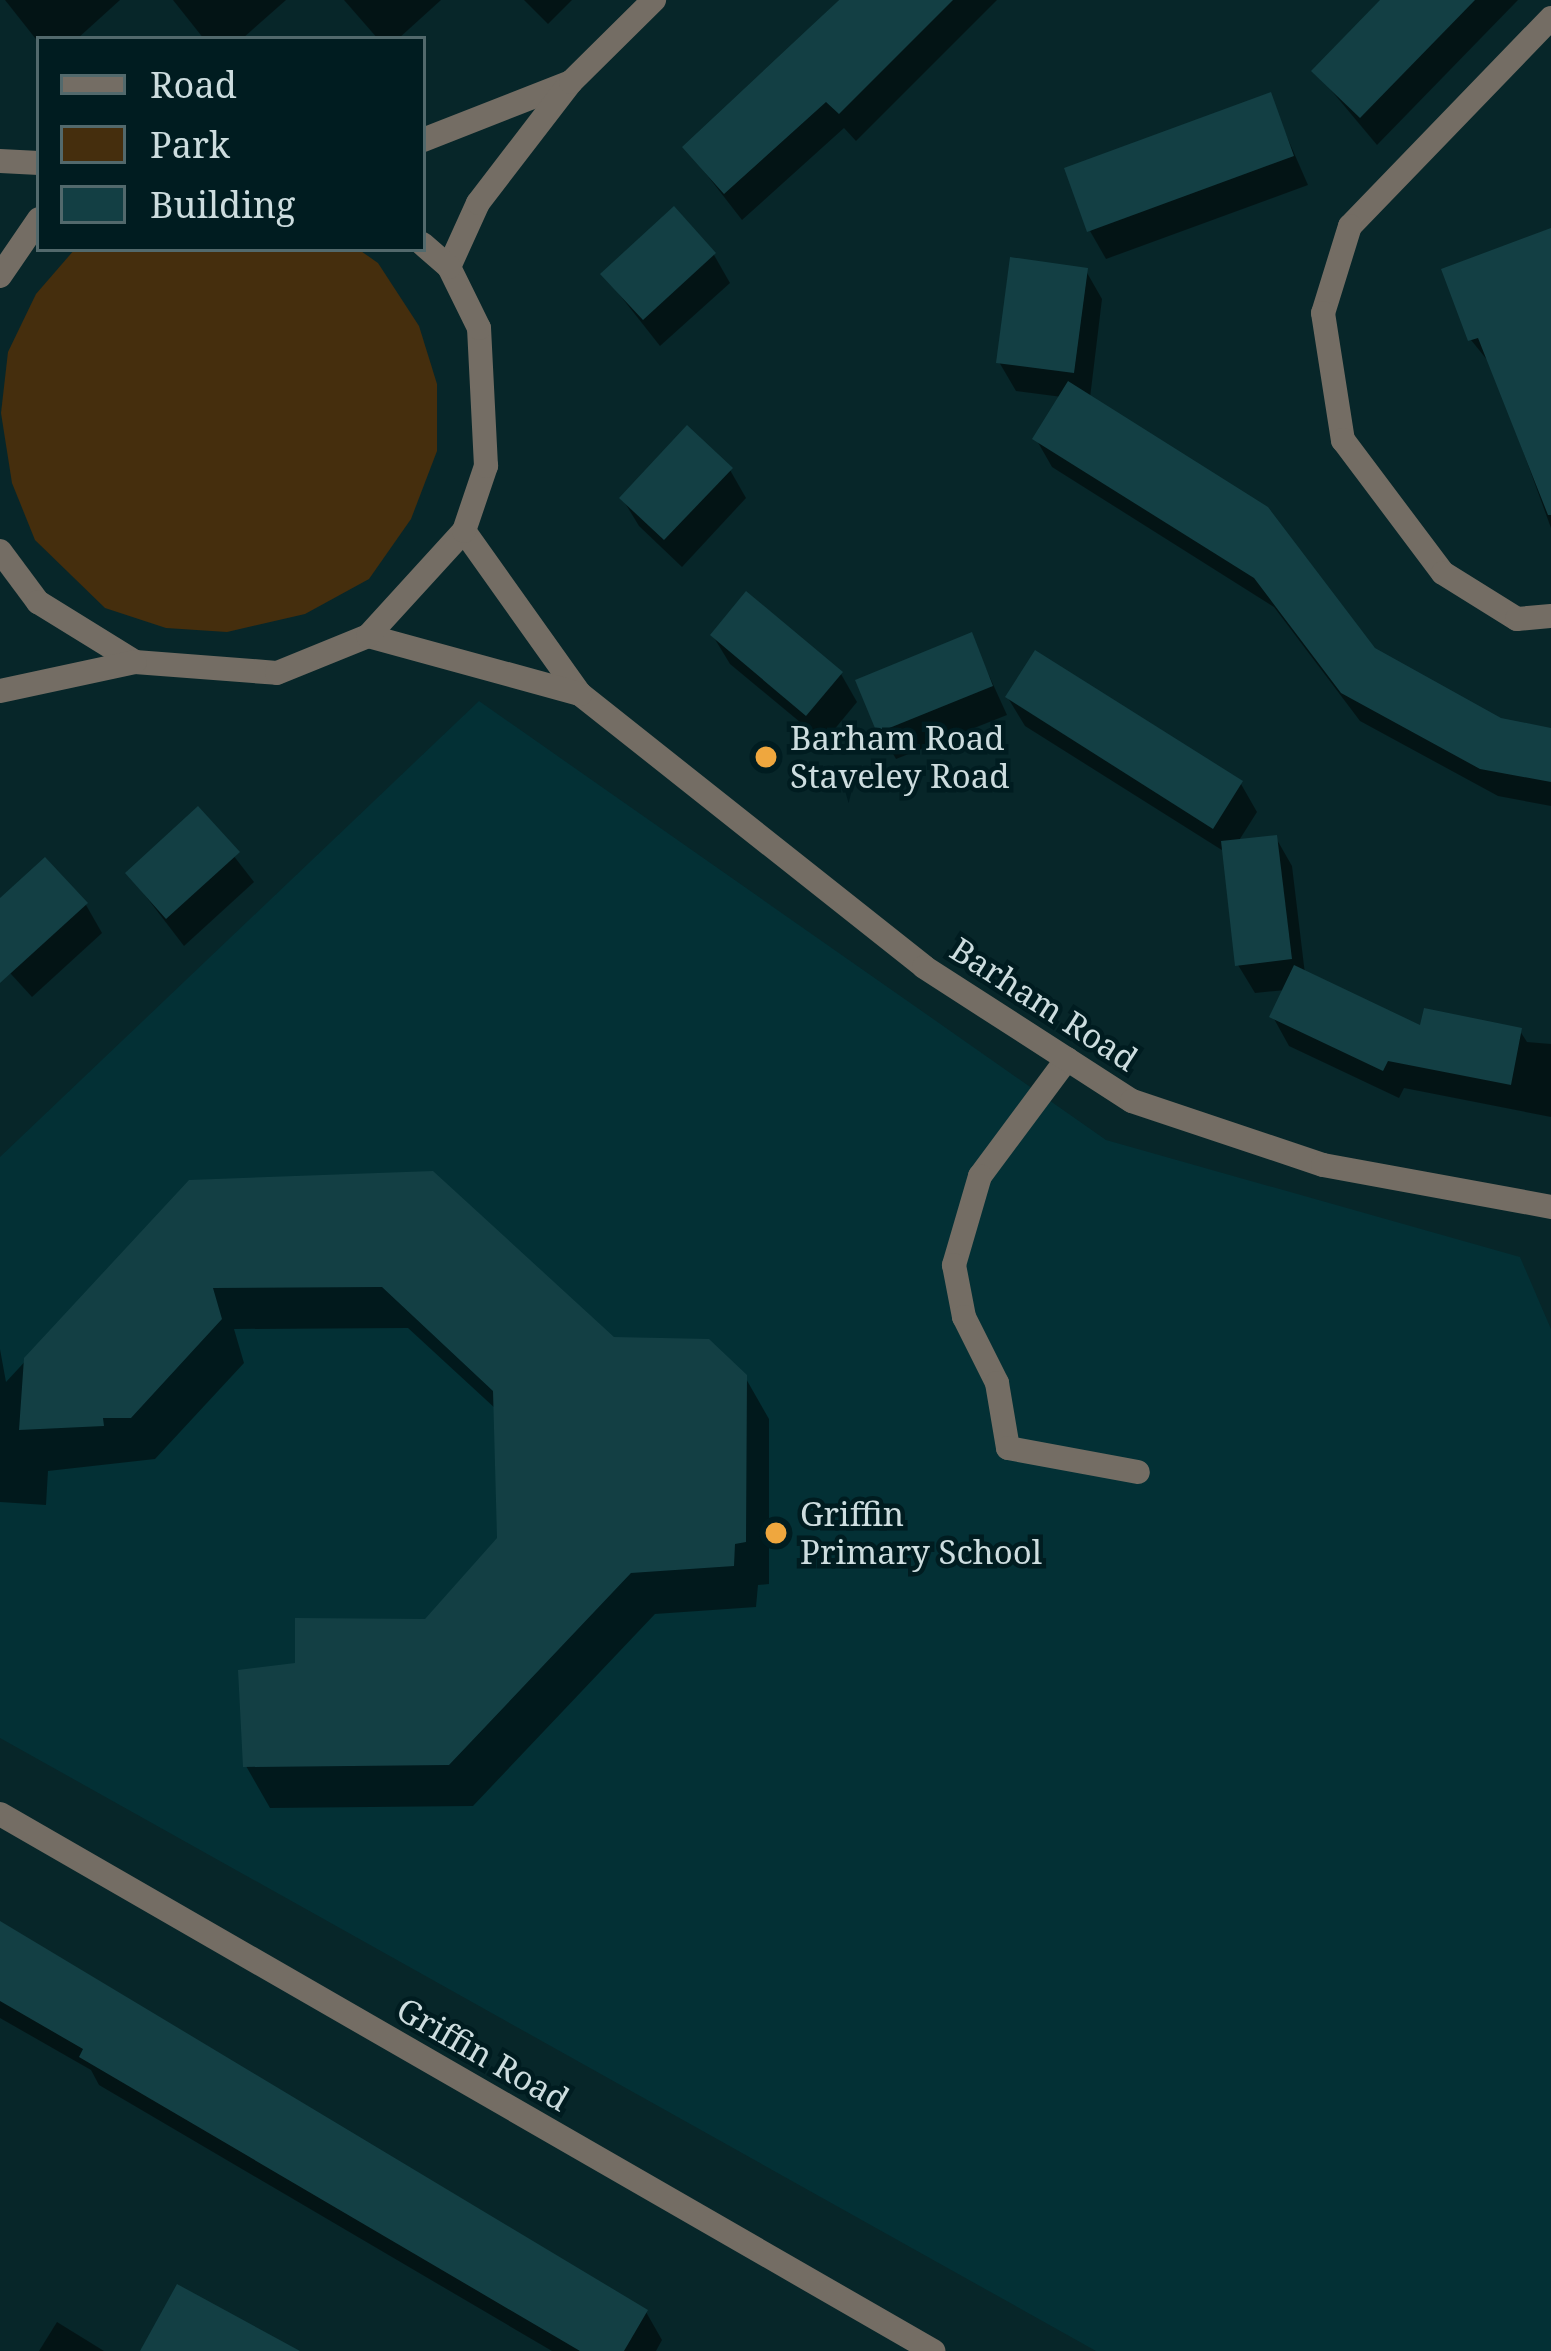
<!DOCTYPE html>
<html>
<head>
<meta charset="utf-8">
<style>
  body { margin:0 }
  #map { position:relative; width:1551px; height:2351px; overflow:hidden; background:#072629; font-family:"Noto Serif",serif }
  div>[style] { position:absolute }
  .built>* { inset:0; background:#033035 }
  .green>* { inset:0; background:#452e0d }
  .shadow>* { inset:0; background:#0007 }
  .building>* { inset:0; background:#133f44 }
  .service>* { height:24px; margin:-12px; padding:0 12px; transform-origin:12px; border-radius:12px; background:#746d64 }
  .minor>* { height:24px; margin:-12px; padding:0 12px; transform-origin:12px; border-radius:12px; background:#746d64 }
  .tertiary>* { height:24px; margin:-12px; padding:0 12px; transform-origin:12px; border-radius:12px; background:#746d64 }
  .dots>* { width:33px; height:33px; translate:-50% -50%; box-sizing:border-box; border:6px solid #001c20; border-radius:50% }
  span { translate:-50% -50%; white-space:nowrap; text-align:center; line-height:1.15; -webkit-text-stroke:9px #001c20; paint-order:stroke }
  .poi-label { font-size:33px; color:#cddddf }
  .left { translate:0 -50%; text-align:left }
  .street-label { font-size:33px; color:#cddddf }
  .legend { position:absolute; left:36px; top:36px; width:390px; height:216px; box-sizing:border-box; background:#001c20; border:3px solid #52696c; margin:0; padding:15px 21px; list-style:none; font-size:36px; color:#cddddf }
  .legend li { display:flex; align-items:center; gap:24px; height:60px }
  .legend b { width:60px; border:3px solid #52696c }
</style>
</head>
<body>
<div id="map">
  <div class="built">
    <div style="clip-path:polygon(479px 701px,1106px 1140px,1520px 1257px,1551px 1329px,1551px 2351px,1096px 2351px,0 1738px,0 1157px)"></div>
  </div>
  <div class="green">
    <div style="clip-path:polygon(75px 249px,358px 249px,378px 263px,419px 326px,437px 384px,437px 451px,411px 519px,369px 579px,305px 614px,227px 632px,166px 628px,105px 608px,35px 540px,12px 483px,1px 413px,8px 352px,36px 294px)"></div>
  </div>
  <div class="shadow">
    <div style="clip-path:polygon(5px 0,120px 0,77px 39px,39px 43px)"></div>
    <div style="clip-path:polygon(173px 0,286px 0,242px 39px,204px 39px)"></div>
    <div style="clip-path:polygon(344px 0,441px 0,398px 39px,378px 39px)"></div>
    <div style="clip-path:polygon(524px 0,572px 0,548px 24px)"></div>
    <div style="clip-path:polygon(839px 0,997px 0,856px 141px,844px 128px,742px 220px,686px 148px)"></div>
    <div style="clip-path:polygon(1384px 0,1518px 0,1377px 145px,1315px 71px)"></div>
    <div style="clip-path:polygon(1269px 96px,1308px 185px,1106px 259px,1090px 231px)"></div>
    <div style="clip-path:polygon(1551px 232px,1551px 528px,1492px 366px,1471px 340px)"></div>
    <div style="clip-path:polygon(714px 255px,730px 283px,660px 346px,604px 275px)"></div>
    <div style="clip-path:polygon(1086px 271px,1102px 299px,1090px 398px,1373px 651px,1500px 721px,1551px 730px,1551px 806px,1498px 796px,1360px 721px,1274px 607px,1052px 467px,1036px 439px,1062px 397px,1016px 391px,999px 362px)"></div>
    <div style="clip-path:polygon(730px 470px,746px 498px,682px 567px,639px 526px,622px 498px)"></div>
    <div style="clip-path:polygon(713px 636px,841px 674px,857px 702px,824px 742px,730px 664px)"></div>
    <div style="clip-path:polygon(971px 636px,1007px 715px,896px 759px,880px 731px)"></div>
    <div style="clip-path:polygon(1008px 698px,1241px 784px,1257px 812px,1238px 842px,1276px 838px,1292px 866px,1305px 974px,1422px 1030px,1520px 1031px,1527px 1042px,1551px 1044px,1551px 1117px,1404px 1088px,1399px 1098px,1289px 1046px,1273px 1017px,1286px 990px,1255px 993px,1238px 965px,1225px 852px,1025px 726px)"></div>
    <div style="clip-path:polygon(198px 810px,254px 882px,184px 946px,128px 873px)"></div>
    <div style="clip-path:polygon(0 902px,86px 905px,102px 933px,32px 997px,0 962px)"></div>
    <div style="clip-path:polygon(190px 1183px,613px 1340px,745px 1377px,769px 1419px,769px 1584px,758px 1585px,756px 1607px,655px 1614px,473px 1806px,270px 1808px,246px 1766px,298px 1666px,426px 1622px,500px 1539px,497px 1410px,408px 1328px,234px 1329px,244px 1363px,155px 1459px,48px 1471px,46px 1505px,0 1502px,0 1349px,6px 1382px)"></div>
    <div style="clip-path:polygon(0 1927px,646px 2312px,662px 2340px,656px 2351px,552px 2351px,99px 2085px,91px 2070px,0 2018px)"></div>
    <div style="clip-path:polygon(57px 2322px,104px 2351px,39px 2351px)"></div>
  </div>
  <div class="building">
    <div style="clip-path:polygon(839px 0,953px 0,839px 114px,826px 102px,724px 194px,682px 147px)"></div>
    <div style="clip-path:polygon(1380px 0,1475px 0,1360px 118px,1311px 71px)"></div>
    <div style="clip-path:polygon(1271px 92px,1294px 156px,1087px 232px,1064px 168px)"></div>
    <div style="clip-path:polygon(674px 206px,716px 253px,643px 320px,600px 274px)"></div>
    <div style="clip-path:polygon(1551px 228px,1551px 515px,1548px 515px,1478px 338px,1468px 341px,1441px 269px)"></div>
    <div style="clip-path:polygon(1010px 257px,1088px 268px,1074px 373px,996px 363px)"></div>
    <div style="clip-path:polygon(1068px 381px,1268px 507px,1375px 648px,1501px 718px,1551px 728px,1551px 782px,1480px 769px,1341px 693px,1254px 578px,1032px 439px)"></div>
    <div style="clip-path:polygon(687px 425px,733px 468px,664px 540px,619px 498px)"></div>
    <div style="clip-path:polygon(746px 591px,843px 672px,806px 716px,710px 635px)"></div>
    <div style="clip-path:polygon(972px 632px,993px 686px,877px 733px,855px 680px)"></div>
    <div style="clip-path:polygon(1035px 650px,1243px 781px,1213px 829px,1005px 697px)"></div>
    <div style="clip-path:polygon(198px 806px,240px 852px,166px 919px,125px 873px)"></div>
    <div style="clip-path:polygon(1277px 835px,1292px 959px,1235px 966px,1221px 841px)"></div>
    <div style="clip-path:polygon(45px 857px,88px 903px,0 983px,0 898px)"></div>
    <div style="clip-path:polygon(1294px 965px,1420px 1025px,1424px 1008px,1522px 1028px,1511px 1085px,1388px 1061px,1383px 1071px,1269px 1017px)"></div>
    <div style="clip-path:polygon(433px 1171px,614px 1337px,709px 1339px,747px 1375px,746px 1542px,735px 1544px,734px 1566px,631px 1573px,449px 1765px,243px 1767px,238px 1670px,295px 1663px,295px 1618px,425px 1619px,497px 1538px,493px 1391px,382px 1287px,213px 1288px,222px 1319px,131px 1418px,103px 1418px,104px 1426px,19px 1430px,24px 1358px,189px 1180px)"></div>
    <div style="clip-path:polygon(0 1921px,648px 2310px,624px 2351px,580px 2351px,79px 2057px,83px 2049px,0 2001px)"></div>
    <div style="clip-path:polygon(177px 2284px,300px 2351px,140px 2351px)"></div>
  </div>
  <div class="service">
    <div style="left:1067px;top:1059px;width:146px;rotate:126.6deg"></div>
    <div style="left:980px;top:1176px;width:93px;rotate:106.3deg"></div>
    <div style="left:954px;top:1265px;width:53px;rotate:79.1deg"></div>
    <div style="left:964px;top:1317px;width:74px;rotate:63.4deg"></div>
    <div style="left:997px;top:1383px;width:66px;rotate:80.4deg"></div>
    <div style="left:1008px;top:1448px;width:132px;rotate:10.5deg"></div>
  </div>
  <div class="minor">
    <div style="left:1551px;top:18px;width:289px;rotate:134deg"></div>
    <div style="left:1350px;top:226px;width:91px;rotate:107.2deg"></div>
    <div style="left:1323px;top:313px;width:129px;rotate:81.1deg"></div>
    <div style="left:1343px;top:440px;width:166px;rotate:53.1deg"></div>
    <div style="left:1443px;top:573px;width:87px;rotate:31.9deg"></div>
    <div style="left:1517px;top:619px;width:34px;rotate:-5deg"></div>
    <div style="left:464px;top:531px;width:200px;rotate:54.6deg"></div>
    <div style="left:580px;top:694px;width:439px;rotate:38.4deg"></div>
    <div style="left:924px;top:967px;width:247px;rotate:32.8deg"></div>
    <div style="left:1132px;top:1101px;width:201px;rotate:18.5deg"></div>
    <div style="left:1323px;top:1165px;width:232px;rotate:10.4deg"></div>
    <div style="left:368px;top:636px;width:220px;rotate:15.3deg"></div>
    <div style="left:0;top:1814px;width:1077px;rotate:29.92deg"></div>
  </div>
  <div class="tertiary">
    <div style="left:423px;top:140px;width:159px;rotate:-21.4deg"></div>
    <div style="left:0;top:161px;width:39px;rotate:3deg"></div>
    <div style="left:449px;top:267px;width:70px;rotate:-65.6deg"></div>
    <div style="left:478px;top:203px;width:153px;rotate:-52.5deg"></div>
    <div style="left:571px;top:82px;width:117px;rotate:-44.7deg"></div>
    <div style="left:0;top:276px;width:69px;rotate:-55.6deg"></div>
    <div style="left:0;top:551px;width:64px;rotate:53.3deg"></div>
    <div style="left:38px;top:602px;width:114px;rotate:31.7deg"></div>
    <div style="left:135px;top:662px;width:142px;rotate:4.4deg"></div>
    <div style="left:277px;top:673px;width:98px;rotate:-22.1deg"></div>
    <div style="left:368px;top:636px;width:142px;rotate:-47.6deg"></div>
    <div style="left:464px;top:531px;width:69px;rotate:-71.3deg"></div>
    <div style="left:486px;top:466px;width:138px;rotate:-92.9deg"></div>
    <div style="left:479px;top:328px;width:68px;rotate:-116.2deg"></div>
    <div style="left:449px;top:267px;width:35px;rotate:-139deg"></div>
    <div style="left:0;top:691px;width:138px;rotate:-12.1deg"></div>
  </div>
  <div class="dots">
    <div style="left:766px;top:757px;background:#efa73e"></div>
    <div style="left:776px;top:1533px;background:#efa73e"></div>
  </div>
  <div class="poi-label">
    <span class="left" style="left:790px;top:757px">Barham Road<br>Staveley Road</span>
    <span class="left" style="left:800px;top:1533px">Griffin<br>Primary School</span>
  </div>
  <div class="street-label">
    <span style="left:1044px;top:1004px;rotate:33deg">Barham Road</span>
    <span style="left:483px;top:2054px;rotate:30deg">Griffin Road</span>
  </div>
  <ul class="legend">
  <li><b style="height:15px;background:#746d64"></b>Road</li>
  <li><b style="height:33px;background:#452e0d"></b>Park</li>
  <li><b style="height:33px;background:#133f44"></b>Building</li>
  </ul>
</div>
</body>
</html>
